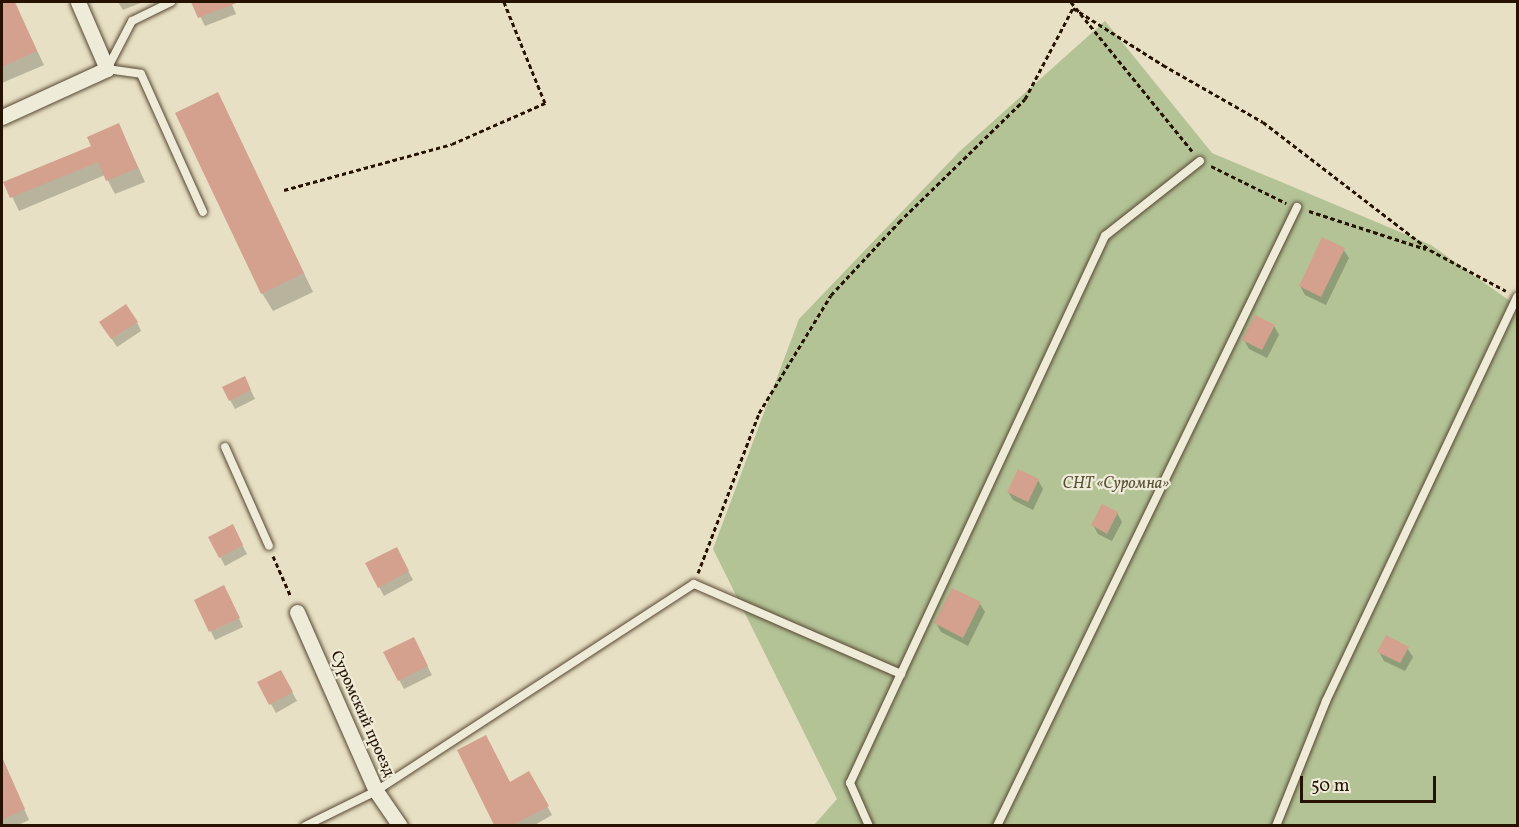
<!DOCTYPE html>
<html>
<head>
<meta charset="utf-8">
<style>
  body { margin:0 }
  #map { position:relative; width:1519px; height:827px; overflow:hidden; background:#e7e0c4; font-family:Vollkorn,serif }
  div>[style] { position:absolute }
  .green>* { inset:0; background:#b3c396 }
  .shadow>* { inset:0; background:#0003 }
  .building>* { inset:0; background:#d4a18f }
  .path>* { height:3px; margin-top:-1.5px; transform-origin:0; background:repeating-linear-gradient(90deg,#251200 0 4.5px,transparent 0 7.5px) }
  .roads { filter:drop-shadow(0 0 2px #564631) drop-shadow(0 0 2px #564631) }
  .lane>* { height:8px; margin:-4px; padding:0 4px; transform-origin:4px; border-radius:4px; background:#efebd9 }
  .street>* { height:15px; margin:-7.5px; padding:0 7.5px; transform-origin:7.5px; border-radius:7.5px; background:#efebd9 }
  span { translate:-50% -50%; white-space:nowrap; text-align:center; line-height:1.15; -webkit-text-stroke:4.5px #efebd9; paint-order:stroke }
  .park-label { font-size:16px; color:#575034; font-style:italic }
  .street-label { font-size:16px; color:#251200 }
  .frame { position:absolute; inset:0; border:3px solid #251200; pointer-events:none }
  .scale { position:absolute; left:1300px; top:776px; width:136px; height:27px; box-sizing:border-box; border:3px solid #251200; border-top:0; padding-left:8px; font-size:18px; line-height:21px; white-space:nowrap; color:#251200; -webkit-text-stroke:4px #efebd9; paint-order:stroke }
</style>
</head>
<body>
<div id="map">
  <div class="green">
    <div style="clip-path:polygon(1105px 21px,1212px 153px,1431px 245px,1517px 306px,1517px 825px,814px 825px,837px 799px,713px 549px,799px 319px,959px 152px)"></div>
  </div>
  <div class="shadow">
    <div style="clip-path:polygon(2px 2px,14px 2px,44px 65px,2px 83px)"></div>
    <div style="clip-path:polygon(118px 2px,143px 2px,123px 10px)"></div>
    <div style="clip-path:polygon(193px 2px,231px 2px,236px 14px,205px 26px)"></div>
    <div style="clip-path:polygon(225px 110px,313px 292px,273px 311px,262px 293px)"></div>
    <div style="clip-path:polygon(119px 125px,145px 182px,115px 194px,105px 175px,19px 211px,5px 182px,93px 146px)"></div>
    <div style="clip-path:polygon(1343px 249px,1349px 258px,1326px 305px,1305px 295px,1300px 286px)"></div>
    <div style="clip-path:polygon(101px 322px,137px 322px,141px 331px,117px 347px)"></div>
    <div style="clip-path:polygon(1274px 326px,1279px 335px,1267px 358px,1249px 349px,1244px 340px)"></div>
    <div style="clip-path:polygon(249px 387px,255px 399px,235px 409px,230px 400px)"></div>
    <div style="clip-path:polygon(1038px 480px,1043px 489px,1033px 510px,1013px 500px,1008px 492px)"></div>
    <div style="clip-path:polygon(1117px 513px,1122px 522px,1112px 541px,1098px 534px,1093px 525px)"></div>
    <div style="clip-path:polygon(237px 535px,247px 554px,225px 566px,210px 538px)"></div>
    <div style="clip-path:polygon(401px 557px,413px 580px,384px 596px,379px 587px)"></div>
    <div style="clip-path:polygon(229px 596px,243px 627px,215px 640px,196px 600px)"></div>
    <div style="clip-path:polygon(980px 604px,985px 612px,968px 646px,941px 632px,936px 623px)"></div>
    <div style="clip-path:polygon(418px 648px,432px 675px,404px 689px,385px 653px)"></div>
    <div style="clip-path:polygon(1407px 648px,1413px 657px,1405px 671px,1384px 661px,1379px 652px)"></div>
    <div style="clip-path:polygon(281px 672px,297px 701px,276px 713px,259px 683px)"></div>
    <div style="clip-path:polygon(459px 751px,510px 783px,529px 773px,552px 815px,533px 826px,496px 826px)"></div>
    <div style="clip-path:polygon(2px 758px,29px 820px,16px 826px,2px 826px)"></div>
  </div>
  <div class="building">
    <div style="clip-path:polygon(2px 2px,15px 2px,37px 51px,2px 67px)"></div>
    <div style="clip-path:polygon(191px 2px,239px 2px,198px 18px)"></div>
    <div style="clip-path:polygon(218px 92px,304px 273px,261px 294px,175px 113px)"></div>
    <div style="clip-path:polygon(119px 123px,138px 168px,106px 181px,98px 162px,10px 198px,3px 182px,91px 146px,87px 137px)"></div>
    <div style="clip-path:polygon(1322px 237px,1345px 248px,1321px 297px,1299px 286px)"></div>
    <div style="clip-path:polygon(126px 304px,138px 322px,111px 339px,99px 322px)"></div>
    <div style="clip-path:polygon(1255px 315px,1275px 325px,1262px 350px,1242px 340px)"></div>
    <div style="clip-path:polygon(245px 376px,251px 390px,229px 401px,222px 387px)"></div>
    <div style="clip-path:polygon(1018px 469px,1039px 479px,1028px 502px,1007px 492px)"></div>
    <div style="clip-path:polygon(1102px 504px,1118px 512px,1107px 534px,1091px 525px)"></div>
    <div style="clip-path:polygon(233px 524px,243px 545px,219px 558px,208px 537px)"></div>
    <div style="clip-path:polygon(397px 547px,409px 571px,378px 588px,365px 563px)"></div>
    <div style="clip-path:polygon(224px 585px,240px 618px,209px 632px,194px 600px)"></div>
    <div style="clip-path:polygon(952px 588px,981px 602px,963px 638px,934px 623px)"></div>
    <div style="clip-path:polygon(1386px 635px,1409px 647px,1400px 663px,1377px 652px)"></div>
    <div style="clip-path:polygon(414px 637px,428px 666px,398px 681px,383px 652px)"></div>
    <div style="clip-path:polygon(281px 670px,293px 692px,269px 705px,257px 682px)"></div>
    <div style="clip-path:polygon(486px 735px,510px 782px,529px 771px,549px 806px,513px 825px,494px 825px,457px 750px)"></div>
    <div style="clip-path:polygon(2px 757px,25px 809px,2px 820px)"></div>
  </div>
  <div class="path">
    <div style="left:1071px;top:2px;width:192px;rotate:50.9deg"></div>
    <div style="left:1073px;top:8px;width:107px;rotate:32.3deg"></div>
    <div style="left:1163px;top:65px;width:115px;rotate:29.7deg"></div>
    <div style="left:1263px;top:122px;width:210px;rotate:37.5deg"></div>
    <div style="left:1430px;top:250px;width:86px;rotate:28.3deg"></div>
    <div style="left:1211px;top:166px;width:84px;rotate:26.3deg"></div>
    <div style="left:284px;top:190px;width:174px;rotate:-15.3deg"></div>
    <div style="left:452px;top:144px;width:102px;rotate:-23.8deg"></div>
    <div style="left:545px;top:103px;width:109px;rotate:-112.1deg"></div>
    <div style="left:1309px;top:211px;width:123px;rotate:18deg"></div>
    <div style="left:273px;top:556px;width:45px;rotate:66.3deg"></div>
    <div style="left:698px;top:573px;width:171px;rotate:-69.1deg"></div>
    <div style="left:759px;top:413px;width:138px;rotate:-58.6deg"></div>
    <div style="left:831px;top:295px;width:100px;rotate:-47deg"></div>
    <div style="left:899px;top:222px;width:176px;rotate:-44.3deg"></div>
    <div style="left:1025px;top:99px;width:103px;rotate:-62.2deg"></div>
  </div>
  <div class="roads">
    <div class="lane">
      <div style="left:171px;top:2px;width:43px;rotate:154deg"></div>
      <div style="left:132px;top:21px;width:54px;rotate:117.5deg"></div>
      <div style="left:107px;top:69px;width:34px;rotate:8deg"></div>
      <div style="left:141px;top:74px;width:151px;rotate:65.8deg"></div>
      <div style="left:225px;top:447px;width:108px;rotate:66deg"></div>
      <div style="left:305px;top:826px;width:79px;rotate:-26.2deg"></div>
      <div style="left:376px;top:791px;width:379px;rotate:-33.1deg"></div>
      <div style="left:694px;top:584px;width:226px;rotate:23.5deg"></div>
      <div style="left:869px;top:826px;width:47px;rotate:-113.8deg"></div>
      <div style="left:850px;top:783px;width:604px;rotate:-65.01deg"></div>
      <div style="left:1105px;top:236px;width:121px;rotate:-38.3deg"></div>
      <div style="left:997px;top:826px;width:688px;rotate:-64.14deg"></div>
      <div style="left:1276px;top:826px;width:135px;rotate:-68.2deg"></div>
      <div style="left:1326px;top:701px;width:447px;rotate:-64.7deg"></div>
    </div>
    <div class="street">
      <div style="left:2px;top:117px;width:115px;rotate:-24.6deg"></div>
      <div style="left:107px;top:69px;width:73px;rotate:-113.4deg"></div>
      <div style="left:297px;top:612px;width:196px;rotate:66.2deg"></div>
      <div style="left:376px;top:791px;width:42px;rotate:55.6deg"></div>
    </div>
  </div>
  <div class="park-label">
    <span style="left:1116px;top:484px">СНТ «Суромна»</span>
  </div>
  <div class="street-label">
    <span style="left:362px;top:714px;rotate:66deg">Суромский проезд</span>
  </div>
  <div class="frame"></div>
  <div class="scale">50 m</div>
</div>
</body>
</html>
